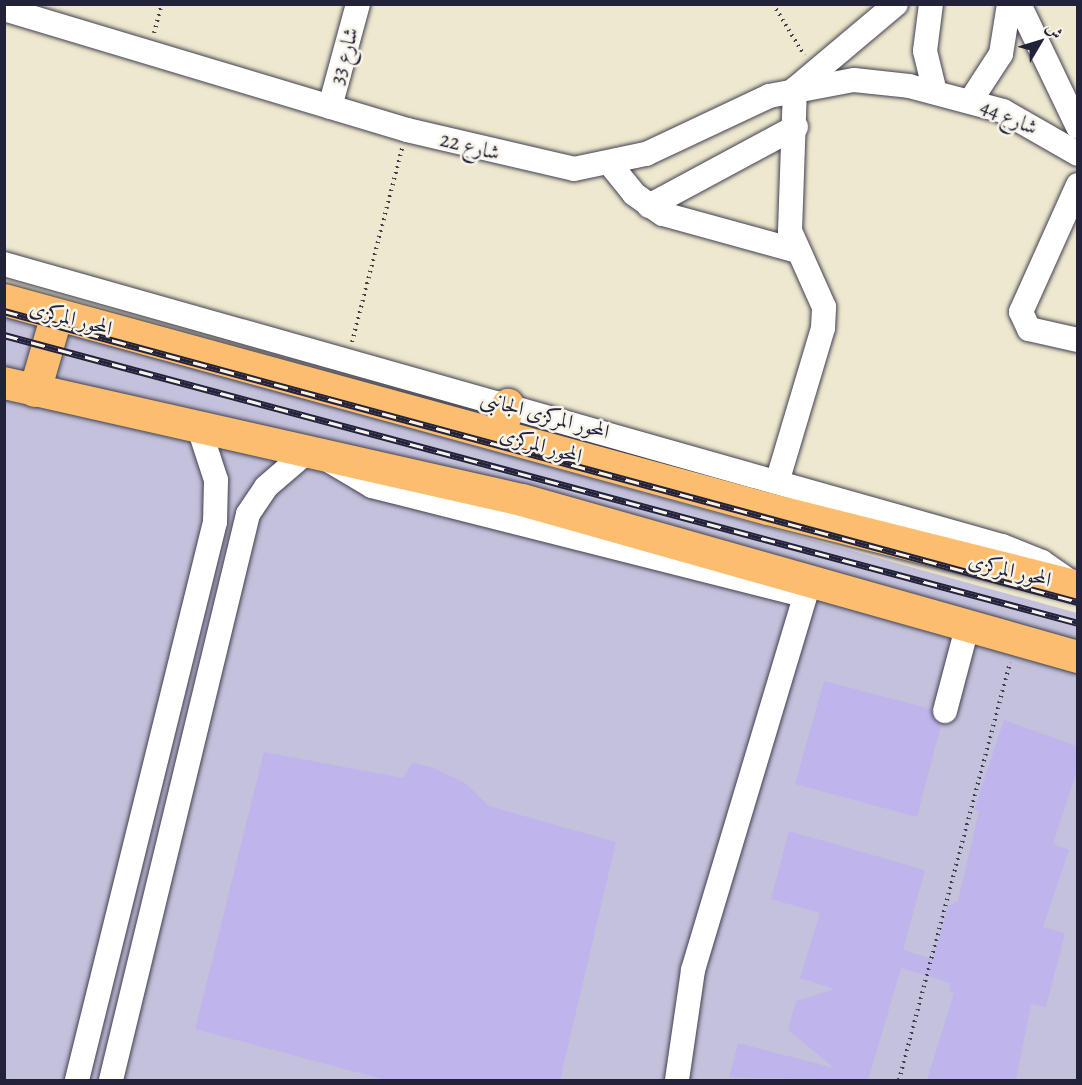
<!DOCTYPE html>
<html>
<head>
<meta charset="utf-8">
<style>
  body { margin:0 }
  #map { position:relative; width:1082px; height:1085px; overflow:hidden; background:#eee8ce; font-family:Alegreya,Amiri,serif }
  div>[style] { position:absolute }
  .industrial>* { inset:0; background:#c3c1db }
  .building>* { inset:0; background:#bfb5ec }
  .path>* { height:4px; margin-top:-2px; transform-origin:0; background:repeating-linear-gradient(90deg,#414051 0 1.5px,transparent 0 6px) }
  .roads { filter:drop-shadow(0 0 2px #414051) drop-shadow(0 0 2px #414051) }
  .minor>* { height:24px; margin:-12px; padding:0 12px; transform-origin:12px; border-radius:12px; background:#fff }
  .major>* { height:32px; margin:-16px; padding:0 16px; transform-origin:16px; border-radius:16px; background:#fcbd6e }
  .rail>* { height:7px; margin-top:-3.5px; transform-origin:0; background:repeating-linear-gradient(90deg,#f7f3e8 0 14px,#22223b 0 28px); box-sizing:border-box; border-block:2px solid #22223b }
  span { translate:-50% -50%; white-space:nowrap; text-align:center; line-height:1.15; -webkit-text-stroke:5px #f7f3e8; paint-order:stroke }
  .street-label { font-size:21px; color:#22223b }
  .frame { position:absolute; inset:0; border:6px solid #22223b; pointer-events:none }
  .north { position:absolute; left:1010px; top:12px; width:60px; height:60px; -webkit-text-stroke:4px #f7f3e8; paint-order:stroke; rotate:52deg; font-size:16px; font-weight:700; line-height:24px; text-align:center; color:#22223b }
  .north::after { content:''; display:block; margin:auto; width:21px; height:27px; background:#22223b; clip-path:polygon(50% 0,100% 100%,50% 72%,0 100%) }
</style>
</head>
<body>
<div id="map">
  <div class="industrial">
    <div style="clip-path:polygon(4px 316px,1077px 613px,1077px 1080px,5px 1080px)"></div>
  </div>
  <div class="building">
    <div style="clip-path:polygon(824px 681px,931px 709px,941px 725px,917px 817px,795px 784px)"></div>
    <div style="clip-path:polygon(1004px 720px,1077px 746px,1077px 771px,1053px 844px,1069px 850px,1043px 927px,1065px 933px,1046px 1007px,1031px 1004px,1016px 1080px,927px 1080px,954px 993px,949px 991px,951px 983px,901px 968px,868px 1080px,729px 1077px,738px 1043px,834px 1068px,788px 1030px,796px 1001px,835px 989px,800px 978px,820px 913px,771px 899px,789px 831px,925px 870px,903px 950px,933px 959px,948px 906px,958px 901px,979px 811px,974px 810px)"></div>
    <div style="clip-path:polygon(264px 752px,403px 778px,412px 763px,431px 767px,465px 783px,489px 806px,616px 842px,560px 1080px,386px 1080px,195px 1029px)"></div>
  </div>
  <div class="path">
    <div style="left:773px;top:4px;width:60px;rotate:58.7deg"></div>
    <div style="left:154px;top:33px;width:30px;rotate:-75deg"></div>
    <div style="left:352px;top:342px;width:200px;rotate:-75.5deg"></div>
    <div style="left:899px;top:1080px;width:432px;rotate:-75.1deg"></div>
  </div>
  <div class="roads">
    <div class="minor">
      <div style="left:931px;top:4px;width:47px;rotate:97.3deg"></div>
      <div style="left:925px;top:51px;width:42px;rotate:76.3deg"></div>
      <div style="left:1019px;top:4px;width:136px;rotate:64.4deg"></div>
      <div style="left:4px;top:9px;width:421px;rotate:16.7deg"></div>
      <div style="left:407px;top:130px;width:171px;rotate:13.1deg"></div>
      <div style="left:574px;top:169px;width:74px;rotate:-11.8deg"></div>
      <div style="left:646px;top:154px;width:136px;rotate:-25.2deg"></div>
      <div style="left:769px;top:96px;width:86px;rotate:-10.7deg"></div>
      <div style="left:854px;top:80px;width:55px;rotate:6.2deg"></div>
      <div style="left:909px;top:86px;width:97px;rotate:14.9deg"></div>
      <div style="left:1003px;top:111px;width:86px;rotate:29.8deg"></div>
      <div style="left:971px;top:100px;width:55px;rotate:-56.9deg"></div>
      <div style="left:1001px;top:54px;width:51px;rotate:-80.9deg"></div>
      <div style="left:330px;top:107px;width:107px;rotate:-74.8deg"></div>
      <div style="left:610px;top:164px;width:38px;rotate:51deg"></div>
      <div style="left:634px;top:194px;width:35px;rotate:35deg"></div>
      <div style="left:663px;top:214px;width:139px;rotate:15.4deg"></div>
      <div style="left:1078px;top:185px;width:139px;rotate:114.2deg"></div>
      <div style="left:1021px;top:312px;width:19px;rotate:65deg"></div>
      <div style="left:1029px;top:329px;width:50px;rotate:12.7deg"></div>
      <div style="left:649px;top:206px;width:167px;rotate:-28.3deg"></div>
      <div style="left:4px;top:264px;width:1037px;rotate:15.78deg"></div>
      <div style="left:1002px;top:546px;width:43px;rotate:21.8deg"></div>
      <div style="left:1042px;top:562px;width:33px;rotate:35deg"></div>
      <div style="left:328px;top:460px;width:51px;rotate:30.6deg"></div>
      <div style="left:372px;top:486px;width:441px;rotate:14.2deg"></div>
      <div style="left:778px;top:479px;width:158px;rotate:-73.4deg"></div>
      <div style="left:823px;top:328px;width:21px;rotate:-87deg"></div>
      <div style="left:824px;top:307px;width:83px;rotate:-114.1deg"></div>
      <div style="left:790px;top:231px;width:142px;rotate:-88deg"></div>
      <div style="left:795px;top:89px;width:132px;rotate:-40.1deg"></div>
      <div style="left:945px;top:711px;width:86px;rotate:-75.2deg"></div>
      <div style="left:77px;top:1080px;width:575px;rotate:-76.11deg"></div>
      <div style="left:215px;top:522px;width:42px;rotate:-88.6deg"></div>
      <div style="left:216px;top:480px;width:52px;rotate:-108.1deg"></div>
      <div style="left:111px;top:1080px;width:582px;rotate:-76.39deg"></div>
      <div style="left:248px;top:514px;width:32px;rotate:-56deg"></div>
      <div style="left:266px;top:487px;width:57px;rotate:-40.7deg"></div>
      <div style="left:677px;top:1080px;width:111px;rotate:-81.7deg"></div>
      <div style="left:693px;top:970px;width:406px;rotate:-73.3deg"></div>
    </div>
    <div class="major">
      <div style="left:4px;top:300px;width:792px;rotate:15.3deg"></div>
      <div style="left:768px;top:509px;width:320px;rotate:14.1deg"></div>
      <div style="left:4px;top:383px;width:531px;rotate:12.73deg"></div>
      <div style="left:522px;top:500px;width:578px;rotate:15.77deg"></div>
      <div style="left:35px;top:391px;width:79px;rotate:-73.9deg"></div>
      <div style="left:501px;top:433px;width:29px;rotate:-76deg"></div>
    </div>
  </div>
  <div class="rail">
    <div style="left:4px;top:311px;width:1113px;rotate:15.16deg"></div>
    <div style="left:4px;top:335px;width:1112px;rotate:15.01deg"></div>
  </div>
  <div class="street-label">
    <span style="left:344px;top:56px;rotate:-75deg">شارع 33</span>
    <span style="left:1009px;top:117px;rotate:23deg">شارع 44</span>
    <span style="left:470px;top:146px;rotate:14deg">شارع 22</span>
    <span style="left:71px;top:318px;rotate:15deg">المحور المركزى</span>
    <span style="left:545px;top:415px;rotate:15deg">المحور المركزى الجانبى</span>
    <span style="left:541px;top:445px;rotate:16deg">المحور المركزى</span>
    <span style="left:1010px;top:570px;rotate:14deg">المحور المركزى</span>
  </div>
  <div class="frame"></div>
  <div class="north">ش</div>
</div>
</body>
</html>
